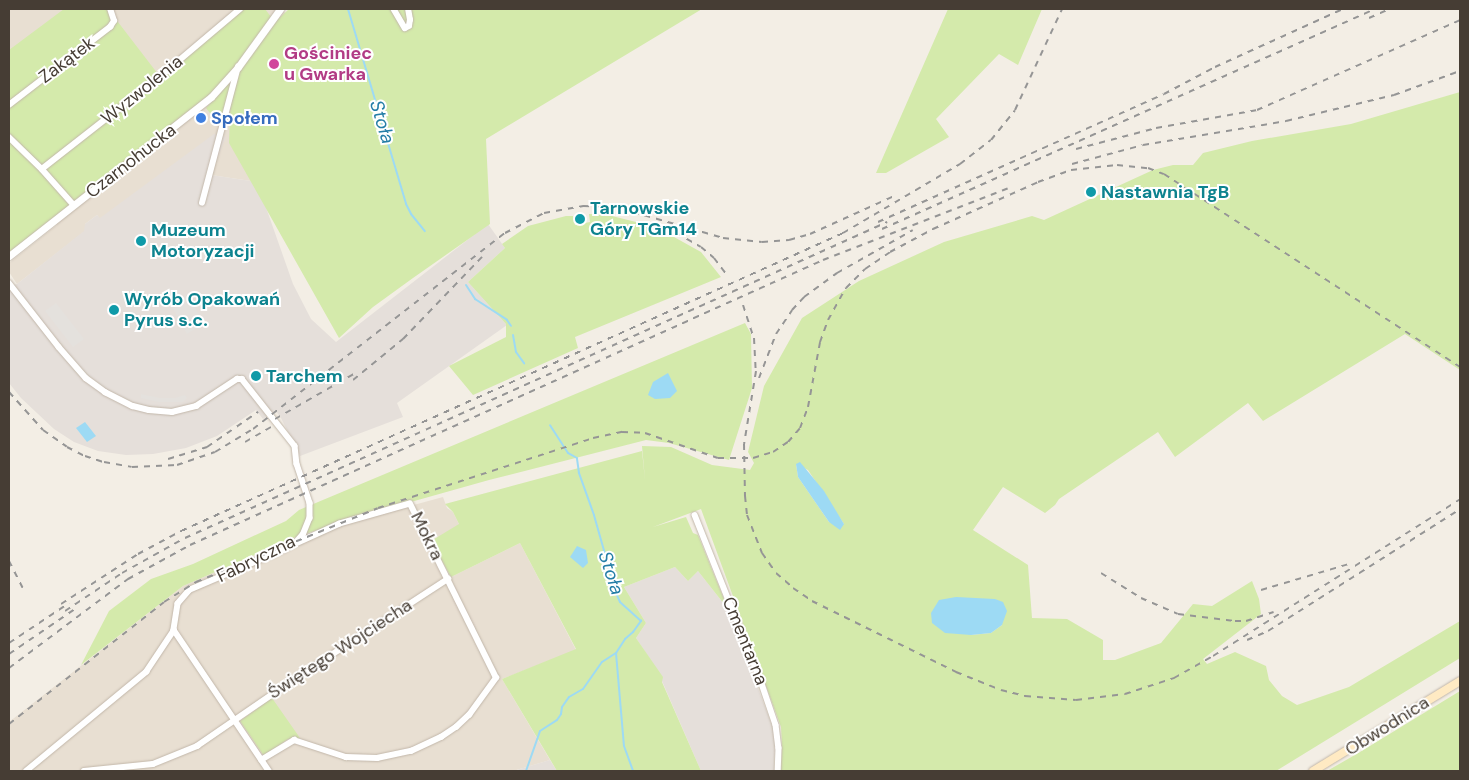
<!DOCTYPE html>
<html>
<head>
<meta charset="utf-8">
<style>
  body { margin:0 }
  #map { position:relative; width:1469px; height:780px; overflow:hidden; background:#f3eee5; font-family:"DM Sans",sans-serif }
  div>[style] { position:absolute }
  .residential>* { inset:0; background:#e8dfd2 }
  .industrial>* { inset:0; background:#e5dfda }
  .green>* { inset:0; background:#d4eaab }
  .parking>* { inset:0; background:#e4e1dd }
  .water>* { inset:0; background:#9ddaf4 }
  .stream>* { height:2px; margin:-1px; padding:0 1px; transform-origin:1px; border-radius:1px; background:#9ddaf4 }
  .roads { filter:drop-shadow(0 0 1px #c2b7aa) drop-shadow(0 0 1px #c2b7aa) }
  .minor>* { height:5.5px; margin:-2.75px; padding:0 2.75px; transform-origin:2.75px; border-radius:2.75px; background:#fff }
  .tertiary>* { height:7px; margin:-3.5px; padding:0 3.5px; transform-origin:3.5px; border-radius:3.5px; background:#fff }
  .secondary>* { height:8px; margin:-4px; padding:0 4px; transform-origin:4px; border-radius:4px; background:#ffeac3 }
  .rail>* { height:2px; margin-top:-1px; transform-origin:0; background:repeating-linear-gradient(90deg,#959595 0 6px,transparent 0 12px) }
  .dots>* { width:14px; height:14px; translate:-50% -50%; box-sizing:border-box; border:2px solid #fff; border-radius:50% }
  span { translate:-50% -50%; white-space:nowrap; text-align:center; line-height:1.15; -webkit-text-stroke:4px #fff; paint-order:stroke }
  .hotel-label { font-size:18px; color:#b23c85; font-weight:700 }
  .left { translate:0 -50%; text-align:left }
  .street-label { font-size:18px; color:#463d34 }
  .shop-label { font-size:18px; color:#366cbe; font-weight:700 }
  .culture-label { font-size:18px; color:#0d838f; font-weight:700 }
  .water-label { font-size:19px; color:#257ea7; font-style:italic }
  .frame { position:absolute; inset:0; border:10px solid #463d34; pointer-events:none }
</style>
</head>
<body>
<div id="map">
  <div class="residential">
    <div style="clip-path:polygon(9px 9px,282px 9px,287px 15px,257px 182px,211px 175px,100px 219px,97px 215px,85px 224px,85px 231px,17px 284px,9px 272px,9px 263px,57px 225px,51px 218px,9px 138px)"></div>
    <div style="clip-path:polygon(443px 497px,447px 508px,453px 512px,459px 524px,451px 577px,520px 543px,576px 650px,502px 679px,550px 760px,513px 771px,9px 771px,9px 722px,183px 586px,293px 538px)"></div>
  </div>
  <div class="industrial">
    <div style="clip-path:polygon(214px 134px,226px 137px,211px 175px,257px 182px,293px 284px,311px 319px,336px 342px,488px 224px,505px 248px,468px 282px,507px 325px,397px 403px,403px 417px,300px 456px,281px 418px,275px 410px,263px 419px,256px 410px,217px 436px,186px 448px,153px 454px,126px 455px,98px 451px,74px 442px,54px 429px,21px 398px,9px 383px,9px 286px,17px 284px,84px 231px,85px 224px,97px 215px,100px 218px)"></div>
    <div style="clip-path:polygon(675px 567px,688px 581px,698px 571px,728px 609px,773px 728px,775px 739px,774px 771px,701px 771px,662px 681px,662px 677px,636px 638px,646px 623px,624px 587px)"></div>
    <div style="clip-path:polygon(550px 760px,557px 771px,513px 771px)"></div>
  </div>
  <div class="green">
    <div style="clip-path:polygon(64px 9px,108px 9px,161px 78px,242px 9px,265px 9px,275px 22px,289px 9px,702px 9px,486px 139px,490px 224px,413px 278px,373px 307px,339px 338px,229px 143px,231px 92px,220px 126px,206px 108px,214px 99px,9px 261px,9px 50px)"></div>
    <div style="clip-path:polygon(948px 9px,1042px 9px,1018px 65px,999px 54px,936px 119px,949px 137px,886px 173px,876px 173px)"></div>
    <div style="clip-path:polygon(evenodd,1460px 92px,1460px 370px,1405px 334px,1263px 421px,1248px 403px,1175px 457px,1158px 432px,1059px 499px,1055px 505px,1045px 513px,1003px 487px,973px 530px,1028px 565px,1032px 618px,1067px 619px,1103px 640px,1103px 660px,1115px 660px,1161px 643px,1193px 604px,1212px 606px,1252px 581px,1259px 599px,1261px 614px,1203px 659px,1207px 664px,1235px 652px,1266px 666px,1269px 680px,1282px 696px,1297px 705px,1349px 687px,1460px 621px,1460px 658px,1276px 771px,781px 771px,782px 746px,781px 727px,701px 509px,653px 527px,686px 517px,693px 533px,698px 535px,728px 609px,698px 571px,688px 581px,675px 567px,624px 587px,646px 623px,636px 638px,663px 677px,662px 682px,701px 771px,557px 771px,502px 679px,576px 649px,520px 543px,451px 577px,431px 541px,459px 524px,453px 512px,445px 504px,642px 451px,645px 480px,642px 446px,671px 447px,712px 465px,750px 470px,754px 463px,748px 452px,764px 386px,802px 318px,859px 281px,944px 242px,1032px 216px,1044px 220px,1153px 170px,1173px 165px,1193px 165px,1203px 153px,1252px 141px,1351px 124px,1460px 92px,796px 464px,808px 470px,844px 524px,829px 522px,798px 477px,796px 464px,1460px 92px,979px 599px,995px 599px,1002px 625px,991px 633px,971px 635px,979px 599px)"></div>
    <div style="clip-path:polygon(589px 214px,608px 215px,656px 227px,701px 252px,721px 277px,575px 337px,578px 348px,473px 395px,449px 366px,506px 337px,506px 324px,468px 282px,505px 248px,502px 244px,528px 226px,566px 216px,573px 216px,575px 225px,590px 222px)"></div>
    <div style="clip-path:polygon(745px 323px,751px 334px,752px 388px,729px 460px,669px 443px,646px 440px,489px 480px,354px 518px,293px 538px,183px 586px,81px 665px,109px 611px,151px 579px,193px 564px,286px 521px,299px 510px)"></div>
    <div style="clip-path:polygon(1460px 691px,1460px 771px,1327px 771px,1360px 752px)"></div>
    <div style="clip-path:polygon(272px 698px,300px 738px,288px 739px,264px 756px,240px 721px)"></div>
  </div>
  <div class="parking">
    <div style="clip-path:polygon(188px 296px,204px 323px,187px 334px,173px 309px,173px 305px)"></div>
    <div style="clip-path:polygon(56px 303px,84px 339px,73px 347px,45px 311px)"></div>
    <div style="clip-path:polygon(141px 394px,160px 398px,175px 398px,185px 395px,187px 398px,183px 402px,159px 402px,141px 398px)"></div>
  </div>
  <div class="water">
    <div style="clip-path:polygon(668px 373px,677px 391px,670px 398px,655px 399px,648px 395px,653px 382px)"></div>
    <div style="clip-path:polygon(85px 422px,96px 436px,87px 442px,76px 428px)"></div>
    <div style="clip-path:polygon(800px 462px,824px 491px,844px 524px,840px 530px,829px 522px,798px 477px,796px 464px)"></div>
    <div style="clip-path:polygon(577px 546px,586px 550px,588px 563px,583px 568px,570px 557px)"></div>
    <div style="clip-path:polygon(956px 597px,995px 599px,1003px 602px,1007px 611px,1002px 625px,991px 633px,971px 635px,945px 633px,932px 623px,931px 613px,939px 600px)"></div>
  </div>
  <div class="stream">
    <div style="left:348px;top:9px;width:203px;rotate:73.4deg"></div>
    <div style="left:406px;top:204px;width:11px;rotate:63deg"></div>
    <div style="left:411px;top:214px;width:22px;rotate:51deg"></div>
    <div style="left:466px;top:285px;width:17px;rotate:57deg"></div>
    <div style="left:475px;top:299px;width:38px;rotate:33deg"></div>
    <div style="left:507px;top:320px;width:7px;rotate:56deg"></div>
    <div style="left:513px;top:335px;width:17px;rotate:80deg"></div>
    <div style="left:516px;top:352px;width:14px;rotate:54deg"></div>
    <div style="left:616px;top:653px;width:93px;rotate:85.1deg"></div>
    <div style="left:624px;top:746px;width:27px;rotate:70deg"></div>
    <div style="left:526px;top:771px;width:42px;rotate:-70.7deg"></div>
    <div style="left:540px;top:731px;width:20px;rotate:-33deg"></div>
    <div style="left:557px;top:720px;width:7px;rotate:-56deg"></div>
    <div style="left:561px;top:714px;width:7px;rotate:-82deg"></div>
    <div style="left:562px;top:707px;width:12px;rotate:-55deg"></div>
    <div style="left:569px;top:697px;width:16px;rotate:-30deg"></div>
    <div style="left:583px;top:689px;width:33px;rotate:-55deg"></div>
    <div style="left:602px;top:662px;width:17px;rotate:-33deg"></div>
    <div style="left:616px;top:653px;width:17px;rotate:-57deg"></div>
    <div style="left:625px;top:639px;width:11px;rotate:-41deg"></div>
    <div style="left:633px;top:632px;width:14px;rotate:-54deg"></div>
    <div style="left:641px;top:621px;width:28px;rotate:-138deg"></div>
    <div style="left:620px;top:602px;width:10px;rotate:-114deg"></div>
    <div style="left:616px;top:593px;width:81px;rotate:-105.8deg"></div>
    <div style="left:594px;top:515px;width:45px;rotate:-109.7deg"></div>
    <div style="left:579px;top:473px;width:15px;rotate:-98deg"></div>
    <div style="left:577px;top:458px;width:10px;rotate:-151deg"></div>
    <div style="left:568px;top:453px;width:33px;rotate:-123deg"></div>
  </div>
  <div class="roads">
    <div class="minor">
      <div style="left:394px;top:9px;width:22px;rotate:60deg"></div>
      <div style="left:405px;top:28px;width:4px;rotate:-27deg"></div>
      <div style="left:409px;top:26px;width:6px;rotate:-81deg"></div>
      <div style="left:410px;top:20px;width:11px;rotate:-100deg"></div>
      <div style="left:9px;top:105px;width:128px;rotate:-37.7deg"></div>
      <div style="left:110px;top:27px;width:7px;rotate:-56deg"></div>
      <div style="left:114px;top:21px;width:13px;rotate:-108deg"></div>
      <div style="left:9px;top:137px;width:46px;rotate:44.1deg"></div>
      <div style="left:42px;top:169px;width:48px;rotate:48.4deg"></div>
      <div style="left:42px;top:169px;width:154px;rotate:-38.1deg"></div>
      <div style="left:163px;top:74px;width:101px;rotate:-40.2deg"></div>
      <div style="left:202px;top:203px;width:141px;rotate:-75.2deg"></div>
      <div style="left:9px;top:283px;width:81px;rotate:52deg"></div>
      <div style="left:59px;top:347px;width:41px;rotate:48.9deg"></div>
      <div style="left:86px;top:378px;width:24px;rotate:36deg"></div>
      <div style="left:105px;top:392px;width:31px;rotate:27deg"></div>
      <div style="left:133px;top:406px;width:16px;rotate:14deg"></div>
      <div style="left:149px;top:410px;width:23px;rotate:5deg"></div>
      <div style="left:172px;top:412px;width:25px;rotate:-14deg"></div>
      <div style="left:196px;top:406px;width:49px;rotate:-33.4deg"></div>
      <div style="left:237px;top:379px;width:5px"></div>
      <div style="left:242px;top:379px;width:85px;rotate:51.7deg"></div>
      <div style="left:295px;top:446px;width:18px;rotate:84deg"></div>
      <div style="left:297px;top:464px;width:41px;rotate:71.6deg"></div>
      <div style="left:310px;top:503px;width:15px;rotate:90deg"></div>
      <div style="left:310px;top:518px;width:18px;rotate:112deg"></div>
      <div style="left:303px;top:535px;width:11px;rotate:131deg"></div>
      <div style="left:296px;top:543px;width:14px;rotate:150deg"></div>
      <div style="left:284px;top:550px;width:102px;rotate:156.9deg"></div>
      <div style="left:190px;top:590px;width:18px;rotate:131deg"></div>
      <div style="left:178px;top:604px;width:26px;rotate:99deg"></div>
      <div style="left:174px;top:630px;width:170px;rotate:56deg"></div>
      <div style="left:695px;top:515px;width:179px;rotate:68.3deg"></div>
      <div style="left:761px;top:681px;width:46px;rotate:71.2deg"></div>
      <div style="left:776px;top:725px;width:23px;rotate:83deg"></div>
      <div style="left:779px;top:748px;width:23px;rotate:92deg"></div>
      <div style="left:261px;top:760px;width:39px;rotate:-31deg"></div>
      <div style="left:294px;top:740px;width:55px;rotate:18.1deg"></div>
      <div style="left:346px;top:757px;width:31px;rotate:2deg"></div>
      <div style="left:377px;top:758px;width:35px;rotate:-12deg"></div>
      <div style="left:411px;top:751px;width:33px;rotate:-25deg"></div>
      <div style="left:441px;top:737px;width:18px;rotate:-34deg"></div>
      <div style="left:456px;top:727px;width:18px;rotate:-43deg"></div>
      <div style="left:469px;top:715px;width:46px;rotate:-53.9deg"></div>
      <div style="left:496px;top:678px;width:194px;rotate:-116.3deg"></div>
      <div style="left:410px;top:504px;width:73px;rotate:164.1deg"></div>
      <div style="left:340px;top:524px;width:46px;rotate:155.7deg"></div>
      <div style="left:26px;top:771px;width:156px;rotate:-39.5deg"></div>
      <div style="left:146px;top:672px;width:50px;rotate:-56.3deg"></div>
      <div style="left:84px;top:771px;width:69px;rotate:-5.8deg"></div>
      <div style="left:153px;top:764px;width:48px;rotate:-22.2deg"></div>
      <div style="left:197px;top:746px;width:124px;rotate:-34.5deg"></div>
      <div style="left:299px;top:676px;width:178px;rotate:-33.1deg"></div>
    </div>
    <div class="tertiary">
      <div style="left:9px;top:256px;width:257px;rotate:-38.2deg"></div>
      <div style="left:211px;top:97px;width:40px;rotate:-48deg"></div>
      <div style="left:238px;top:67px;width:72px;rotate:-54.1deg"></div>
    </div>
    <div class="secondary">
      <div style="left:1313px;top:771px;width:172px;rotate:-31.5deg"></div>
    </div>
  </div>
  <div class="rail">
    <div style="left:1369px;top:18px;width:22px;rotate:-24deg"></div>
    <div style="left:1076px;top:149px;width:83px;rotate:-14.7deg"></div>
    <div style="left:1156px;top:128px;width:103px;rotate:-10.1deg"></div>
    <div style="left:1257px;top:110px;width:222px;rotate:-23.9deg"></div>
    <div style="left:1072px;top:164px;width:73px;rotate:-15deg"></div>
    <div style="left:1143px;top:145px;width:145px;rotate:-9.5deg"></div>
    <div style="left:1286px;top:121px;width:111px;rotate:-13.5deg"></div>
    <div style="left:1394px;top:95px;width:70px;rotate:-20deg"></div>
    <div style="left:878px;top:222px;width:313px;rotate:-24.1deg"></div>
    <div style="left:1164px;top:94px;width:58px;rotate:-27.9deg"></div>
    <div style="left:1215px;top:67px;width:141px;rotate:-24.4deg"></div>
    <div style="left:666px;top:227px;width:40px;rotate:29.7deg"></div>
    <div style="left:701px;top:247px;width:17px;rotate:40deg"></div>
    <div style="left:714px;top:258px;width:20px;rotate:53deg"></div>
    <div style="left:882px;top:229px;width:540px;rotate:-24.05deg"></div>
    <div style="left:743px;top:305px;width:35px;rotate:72deg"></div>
    <div style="left:754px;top:338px;width:33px;rotate:87deg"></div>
    <div style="left:756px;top:371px;width:74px;rotate:99.3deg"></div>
    <div style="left:744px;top:444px;width:52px;rotate:88.9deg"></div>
    <div style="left:745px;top:496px;width:19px;rotate:84deg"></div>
    <div style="left:747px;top:515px;width:41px;rotate:68.5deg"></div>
    <div style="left:762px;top:553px;width:24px;rotate:55deg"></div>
    <div style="left:776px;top:573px;width:23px;rotate:41deg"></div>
    <div style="left:793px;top:588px;width:23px;rotate:34deg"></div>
    <div style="left:812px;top:601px;width:161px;rotate:26.2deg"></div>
    <div style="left:956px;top:672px;width:48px;rotate:21.8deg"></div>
    <div style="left:1001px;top:690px;width:25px;rotate:14deg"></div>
    <div style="left:1025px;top:696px;width:51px;rotate:4.5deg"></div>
    <div style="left:1076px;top:700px;width:49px;rotate:-7deg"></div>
    <div style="left:1125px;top:694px;width:52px;rotate:-18.1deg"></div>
    <div style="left:1174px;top:678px;width:45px;rotate:-29.4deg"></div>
    <div style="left:1213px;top:656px;width:293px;rotate:-32.4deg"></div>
    <div style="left:759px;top:378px;width:47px;rotate:-68.9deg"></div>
    <div style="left:776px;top:334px;width:29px;rotate:-56deg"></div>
    <div style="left:792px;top:310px;width:18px;rotate:-47deg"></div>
    <div style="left:804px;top:297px;width:41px;rotate:-36deg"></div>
    <div style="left:837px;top:273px;width:87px;rotate:-29.5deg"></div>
    <div style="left:353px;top:380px;width:65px;rotate:-39.4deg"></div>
    <div style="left:403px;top:339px;width:114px;rotate:-46.1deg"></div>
    <div style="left:9px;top:392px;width:51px;rotate:48.2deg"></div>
    <div style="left:43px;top:430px;width:29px;rotate:35deg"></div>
    <div style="left:67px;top:447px;width:20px;rotate:27deg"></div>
    <div style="left:85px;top:456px;width:20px;rotate:18deg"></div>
    <div style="left:104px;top:462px;width:28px;rotate:10deg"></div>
    <div style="left:132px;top:467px;width:45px;rotate:-2.5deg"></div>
    <div style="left:177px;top:465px;width:40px;rotate:-18.9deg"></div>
    <div style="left:215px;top:452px;width:44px;rotate:-31.2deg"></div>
    <div style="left:253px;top:429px;width:319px;rotate:-37.9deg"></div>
    <div style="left:505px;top:233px;width:44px;rotate:-27.1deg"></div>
    <div style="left:544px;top:213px;width:40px;rotate:-10deg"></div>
    <div style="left:583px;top:206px;width:24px;rotate:2deg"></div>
    <div style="left:607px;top:207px;width:26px;rotate:11deg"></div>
    <div style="left:633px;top:212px;width:94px;rotate:16.1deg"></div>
    <div style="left:723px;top:238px;width:39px;rotate:6deg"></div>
    <div style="left:762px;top:242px;width:27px;rotate:-4deg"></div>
    <div style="left:789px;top:240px;width:22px;rotate:-16deg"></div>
    <div style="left:810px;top:234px;width:92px;rotate:-24.3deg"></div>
    <div style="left:275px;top:419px;width:95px;rotate:-29.8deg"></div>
    <div style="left:245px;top:442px;width:30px;rotate:-30deg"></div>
    <div style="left:168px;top:459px;width:41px;rotate:-17.1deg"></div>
    <div style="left:207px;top:447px;width:62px;rotate:-34.5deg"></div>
    <div style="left:9px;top:561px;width:30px;rotate:63deg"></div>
    <div style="left:1101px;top:573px;width:47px;rotate:32deg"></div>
    <div style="left:1141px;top:598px;width:40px;rotate:23.4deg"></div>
    <div style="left:1178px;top:614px;width:57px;rotate:7deg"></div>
    <div style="left:1235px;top:621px;width:11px"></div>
    <div style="left:1246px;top:621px;width:29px;rotate:-18deg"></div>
    <div style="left:1261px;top:590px;width:92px;rotate:-16.5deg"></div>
    <div style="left:61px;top:604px;width:92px;rotate:-33deg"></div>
    <div style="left:138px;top:554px;width:49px;rotate:-28.1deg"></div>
    <div style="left:181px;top:531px;width:726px;rotate:-24.23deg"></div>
    <div style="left:843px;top:233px;width:136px;rotate:-30.5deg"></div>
    <div style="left:960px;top:164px;width:39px;rotate:-38deg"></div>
    <div style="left:991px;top:140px;width:38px;rotate:-51deg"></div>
    <div style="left:1015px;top:110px;width:111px;rotate:-65deg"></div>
    <div style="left:65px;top:611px;width:69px;rotate:-33.7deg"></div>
    <div style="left:122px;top:573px;width:72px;rotate:-29.1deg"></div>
    <div style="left:185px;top:538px;width:770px;rotate:-24.23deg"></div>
    <div style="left:1247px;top:640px;width:23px;rotate:-23deg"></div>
    <div style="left:1268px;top:631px;width:227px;rotate:-32.4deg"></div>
    <div style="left:9px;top:643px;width:72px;rotate:-33.7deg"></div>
    <div style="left:9px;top:654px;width:80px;rotate:-34.3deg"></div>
    <div style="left:9px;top:668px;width:149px;rotate:-36.8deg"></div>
    <div style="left:128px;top:579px;width:71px;rotate:-28.7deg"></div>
    <div style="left:190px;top:545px;width:694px;rotate:-24.24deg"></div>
    <div style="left:823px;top:260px;width:202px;rotate:-21.2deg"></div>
    <div style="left:9px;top:724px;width:197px;rotate:-38.2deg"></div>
    <div style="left:164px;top:602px;width:38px;rotate:-32deg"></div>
    <div style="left:196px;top:582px;width:196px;rotate:-22.1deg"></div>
    <div style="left:378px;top:508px;width:226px;rotate:-18deg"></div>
    <div style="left:593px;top:438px;width:30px;rotate:-12deg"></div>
    <div style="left:622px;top:432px;width:23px;rotate:2deg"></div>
    <div style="left:645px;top:433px;width:77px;rotate:18.9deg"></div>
    <div style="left:718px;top:458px;width:35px"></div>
    <div style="left:753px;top:458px;width:21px;rotate:-17deg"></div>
    <div style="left:773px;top:452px;width:18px;rotate:-34deg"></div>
    <div style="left:788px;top:442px;width:18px;rotate:-49deg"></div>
    <div style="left:800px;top:428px;width:22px;rotate:-69deg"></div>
    <div style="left:808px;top:407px;width:66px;rotate:-79.5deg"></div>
    <div style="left:820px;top:342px;width:23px;rotate:-70deg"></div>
    <div style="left:828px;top:320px;width:37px;rotate:-61deg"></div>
    <div style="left:846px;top:288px;width:27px;rotate:-45deg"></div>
    <div style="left:865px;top:269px;width:30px;rotate:-34deg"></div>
    <div style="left:890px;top:252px;width:49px;rotate:-28.1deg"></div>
    <div style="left:933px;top:229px;width:115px;rotate:-24.1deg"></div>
    <div style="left:1038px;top:182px;width:35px;rotate:-20deg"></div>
    <div style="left:1071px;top:170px;width:46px;rotate:-6.2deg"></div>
    <div style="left:1117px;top:165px;width:31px;rotate:6deg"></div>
    <div style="left:1148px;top:168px;width:17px;rotate:21deg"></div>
    <div style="left:1164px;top:174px;width:353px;rotate:33.1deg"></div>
  </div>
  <div class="dots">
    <div style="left:274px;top:64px;background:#d1479c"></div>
    <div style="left:201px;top:118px;background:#3f7fe0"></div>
    <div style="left:1091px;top:192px;background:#0f9aa8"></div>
    <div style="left:580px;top:219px;background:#0f9aa8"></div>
    <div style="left:141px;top:241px;background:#0f9aa8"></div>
    <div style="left:114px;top:310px;background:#0f9aa8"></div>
    <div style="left:256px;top:376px;background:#0f9aa8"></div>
  </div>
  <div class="hotel-label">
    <span class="left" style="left:284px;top:64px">Gościniec<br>u Gwarka</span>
  </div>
  <div class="street-label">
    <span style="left:67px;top:60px;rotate:-37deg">Zakątek</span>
    <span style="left:142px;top:90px;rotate:-39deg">Wyzwolenia</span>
    <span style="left:131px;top:161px;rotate:-38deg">Czarnohucka</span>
    <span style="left:427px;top:536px;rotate:64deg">Mokra</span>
    <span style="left:256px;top:559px;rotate:-26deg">Fabryczna</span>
    <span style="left:745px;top:641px;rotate:68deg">Cmentarna</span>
    <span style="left:340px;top:649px;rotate:-33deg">Świętego Wojciecha</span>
    <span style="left:1387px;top:726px;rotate:-32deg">Obwodnica</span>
  </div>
  <div class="shop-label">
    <span class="left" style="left:211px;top:118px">Społem</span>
  </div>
  <div class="culture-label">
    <span class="left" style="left:1101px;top:192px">Nastawnia TgB</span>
    <span class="left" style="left:590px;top:219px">Tarnowskie<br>Góry TGm14</span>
    <span class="left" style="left:151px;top:241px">Muzeum<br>Motoryzacji</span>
    <span class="left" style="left:124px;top:310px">Wyrób Opakowań<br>Pyrus s.c.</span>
    <span class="left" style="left:266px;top:376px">Tarchem</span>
  </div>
  <div class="water-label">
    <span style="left:382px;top:122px;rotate:73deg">Stoła</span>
    <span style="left:611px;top:573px;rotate:72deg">Stoła</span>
  </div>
  <div class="frame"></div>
</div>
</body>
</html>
